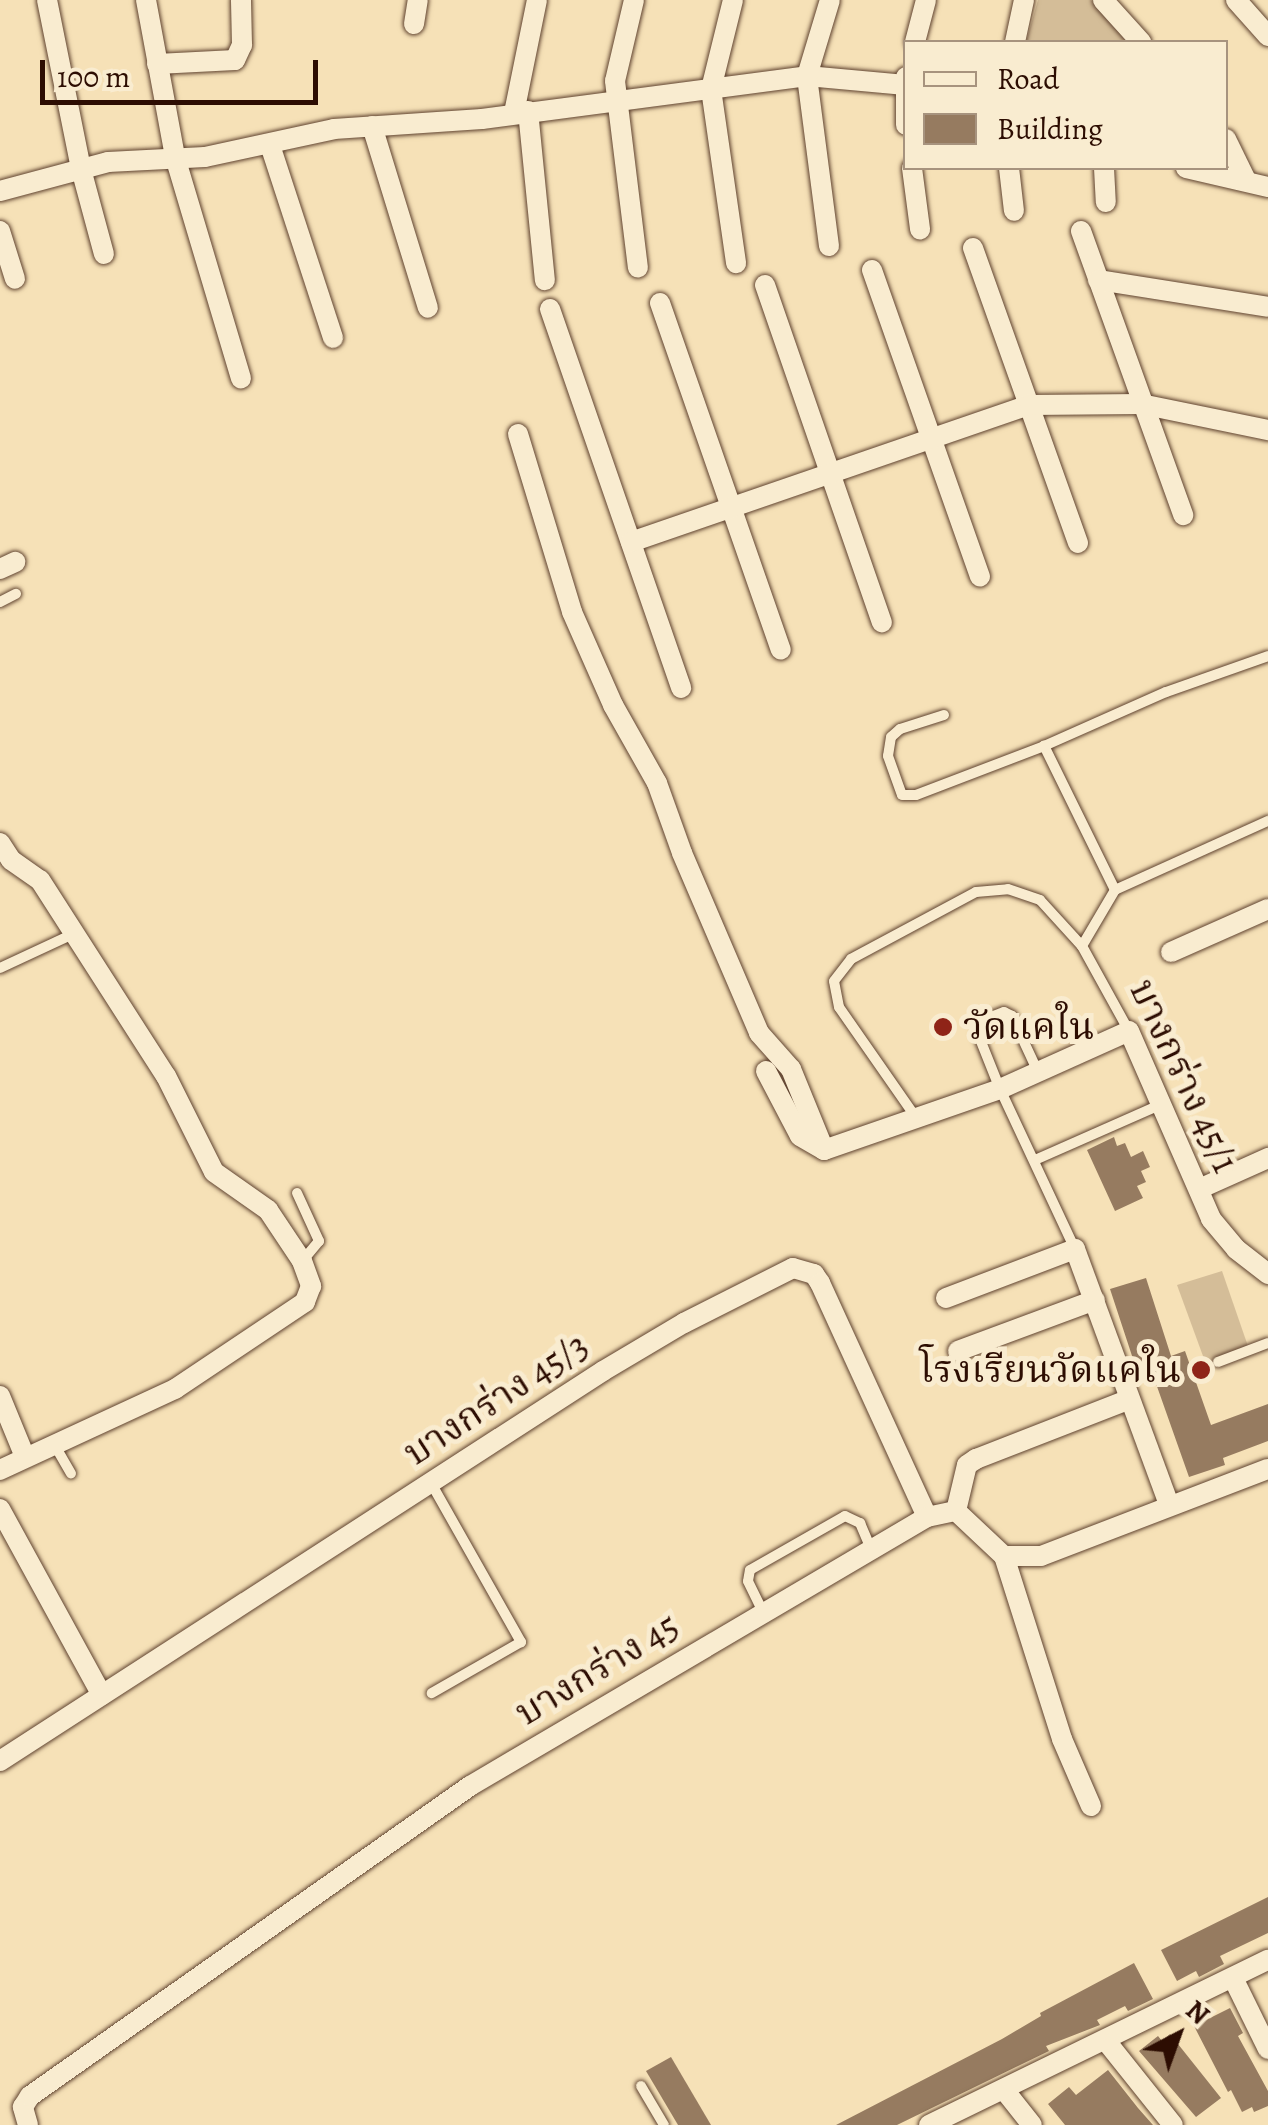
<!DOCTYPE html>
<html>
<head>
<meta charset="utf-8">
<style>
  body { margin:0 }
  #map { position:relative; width:1268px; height:2125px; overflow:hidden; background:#f6e1b7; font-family:Alegreya,"Noto Serif Thai",serif }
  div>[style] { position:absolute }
  .green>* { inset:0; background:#d4bd98 }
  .building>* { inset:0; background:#967b60 }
  .roads { filter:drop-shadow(0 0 2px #5f422f) drop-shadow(0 0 2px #5f422f) }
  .service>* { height:10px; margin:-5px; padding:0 5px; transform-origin:5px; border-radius:5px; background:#f9ecd0 }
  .minor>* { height:20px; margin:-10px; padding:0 10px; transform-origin:10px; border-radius:10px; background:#f9ecd0 }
  .dots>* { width:28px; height:28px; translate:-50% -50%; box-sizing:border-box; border:5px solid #f9ecd0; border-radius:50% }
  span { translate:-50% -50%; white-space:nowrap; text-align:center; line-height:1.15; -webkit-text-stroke:10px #f9ecd0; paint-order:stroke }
  .poi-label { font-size:38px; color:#2d0d02 }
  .left { translate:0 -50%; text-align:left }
  .right { translate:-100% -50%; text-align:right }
  .street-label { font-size:38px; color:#2d0d02 }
  .legend { position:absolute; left:903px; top:40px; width:325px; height:130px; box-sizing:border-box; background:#f9ecd0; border:2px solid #a7937e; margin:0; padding:12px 18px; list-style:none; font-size:30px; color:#2d0d02 }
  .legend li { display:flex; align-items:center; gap:20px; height:50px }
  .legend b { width:50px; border:2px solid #a7937e }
  .north { position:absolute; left:1128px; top:1985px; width:100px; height:100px; -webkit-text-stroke:8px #f9ecd0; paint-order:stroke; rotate:41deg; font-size:28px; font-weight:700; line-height:40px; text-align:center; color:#2d0d02 }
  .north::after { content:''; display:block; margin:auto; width:35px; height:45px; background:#2d0d02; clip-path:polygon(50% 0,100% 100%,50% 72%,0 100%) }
  .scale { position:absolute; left:40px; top:60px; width:278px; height:45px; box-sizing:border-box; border:5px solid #2d0d02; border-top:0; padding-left:12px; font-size:30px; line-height:35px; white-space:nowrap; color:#2d0d02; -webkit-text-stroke:8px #f9ecd0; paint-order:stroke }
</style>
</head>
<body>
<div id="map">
  <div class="green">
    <div style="clip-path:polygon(1038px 0,1091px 0,1128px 42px,1026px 42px)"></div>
    <div style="clip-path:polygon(1222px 1271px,1250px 1352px,1207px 1367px,1177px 1285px)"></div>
  </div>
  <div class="building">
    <div style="clip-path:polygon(1114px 1137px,1117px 1146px,1125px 1143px,1131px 1157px,1143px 1151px,1150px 1167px,1141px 1171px,1146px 1182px,1137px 1186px,1143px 1198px,1115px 1211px,1087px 1150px)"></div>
    <div style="clip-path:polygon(1146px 1278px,1171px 1356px,1185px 1351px,1211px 1425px,1268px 1404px,1268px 1441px,1223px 1458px,1225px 1465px,1189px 1477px,1148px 1361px,1135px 1365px,1110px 1289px)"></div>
    <div style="clip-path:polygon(1268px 1897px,1268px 1933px,1220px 1956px,1224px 1964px,1199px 1977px,1196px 1971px,1177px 1981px,1161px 1950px)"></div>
    <div style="clip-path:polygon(1134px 1963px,1153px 1999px,1128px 2011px,1125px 2006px,1097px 2020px,1100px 2025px,1046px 2046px,1049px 2051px,897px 2125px,836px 2125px,1002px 2039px,1041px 2016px,1040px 2013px)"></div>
    <div style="clip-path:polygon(1230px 2008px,1243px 2033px,1238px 2036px,1268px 2091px,1268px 2106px,1254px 2112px,1252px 2107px,1242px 2112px,1231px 2090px,1228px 2092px,1194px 2026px)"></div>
    <div style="clip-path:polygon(1170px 2034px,1221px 2098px,1196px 2117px,1139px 2051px,1158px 2036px,1162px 2041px)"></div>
    <div style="clip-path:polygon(671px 2057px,711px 2125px,678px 2125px,646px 2071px)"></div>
    <div style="clip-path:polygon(1108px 2070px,1138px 2108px,1153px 2125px,1065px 2125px,1048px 2104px,1069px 2087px,1076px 2095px)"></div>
  </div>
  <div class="roads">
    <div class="service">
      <div style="left:0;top:602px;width:18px;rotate:-27deg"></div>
      <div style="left:944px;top:715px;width:46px;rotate:162.3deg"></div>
      <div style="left:900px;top:729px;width:12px;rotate:138deg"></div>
      <div style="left:891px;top:737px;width:19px;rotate:99deg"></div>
      <div style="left:888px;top:756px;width:41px;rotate:70.3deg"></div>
      <div style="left:902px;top:795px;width:14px"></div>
      <div style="left:916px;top:795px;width:137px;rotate:-20.9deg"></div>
      <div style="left:1115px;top:890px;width:168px;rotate:-24.3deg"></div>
      <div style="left:1082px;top:946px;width:65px;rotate:-59.5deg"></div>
      <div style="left:1115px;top:890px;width:161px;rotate:-116.2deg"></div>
      <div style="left:1044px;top:746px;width:133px;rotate:-23.9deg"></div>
      <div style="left:1166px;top:692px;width:108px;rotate:-19.4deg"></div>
      <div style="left:0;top:968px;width:83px;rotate:-25deg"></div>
      <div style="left:1038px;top:1072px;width:62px;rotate:-114.9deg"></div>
      <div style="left:1012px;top:1016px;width:9px;rotate:-153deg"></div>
      <div style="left:1004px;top:1012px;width:25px;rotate:159deg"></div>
      <div style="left:981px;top:1021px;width:13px;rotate:103deg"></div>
      <div style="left:978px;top:1034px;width:59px;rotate:68.2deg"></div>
      <div style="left:1000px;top:1089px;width:177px;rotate:64.9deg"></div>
      <div style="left:917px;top:1119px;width:136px;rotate:-124.9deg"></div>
      <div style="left:839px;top:1007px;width:26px;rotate:-101deg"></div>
      <div style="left:834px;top:981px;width:28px;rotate:-52deg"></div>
      <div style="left:851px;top:959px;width:142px;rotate:-28.2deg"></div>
      <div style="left:976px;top:892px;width:32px;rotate:-5deg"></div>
      <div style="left:1008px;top:889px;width:34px;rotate:19deg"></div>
      <div style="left:1040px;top:900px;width:62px;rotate:47.6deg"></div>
      <div style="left:1082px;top:946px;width:97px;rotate:61.1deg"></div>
      <div style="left:1035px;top:1160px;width:139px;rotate:-23.8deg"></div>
      <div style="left:297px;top:1193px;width:53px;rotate:65.4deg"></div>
      <div style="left:319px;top:1241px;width:26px;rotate:130deg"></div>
      <div style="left:1218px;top:1362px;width:53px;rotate:-20.8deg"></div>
      <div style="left:54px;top:1444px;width:34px;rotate:60deg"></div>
      <div style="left:431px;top:1483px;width:183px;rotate:60.5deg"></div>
      <div style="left:521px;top:1642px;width:103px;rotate:150.2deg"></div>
      <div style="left:763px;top:1612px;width:34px;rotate:-116deg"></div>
      <div style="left:748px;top:1581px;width:11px;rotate:-80deg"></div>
      <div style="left:750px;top:1570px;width:109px;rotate:-29.6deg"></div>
      <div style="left:845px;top:1516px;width:17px;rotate:25deg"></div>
      <div style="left:860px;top:1523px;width:28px;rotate:67deg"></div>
      <div style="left:641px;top:2086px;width:45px;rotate:59.5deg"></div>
    </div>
    <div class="minor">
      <div style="left:47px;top:0;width:172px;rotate:78.6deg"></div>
      <div style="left:81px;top:169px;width:88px;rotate:74.9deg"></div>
      <div style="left:146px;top:0;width:160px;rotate:79.5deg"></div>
      <div style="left:175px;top:157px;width:231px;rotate:73.4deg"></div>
      <div style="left:634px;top:0;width:83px;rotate:103.2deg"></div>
      <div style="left:615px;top:81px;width:188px;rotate:83deg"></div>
      <div style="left:733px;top:0;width:92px;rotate:103.9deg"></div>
      <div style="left:711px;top:89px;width:176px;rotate:81.8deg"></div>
      <div style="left:1103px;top:0;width:57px;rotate:47.9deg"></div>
      <div style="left:1236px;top:0;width:48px;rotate:48.4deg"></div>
      <div style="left:414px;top:24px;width:24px;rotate:-81deg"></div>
      <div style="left:915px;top:42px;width:43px;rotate:-75.3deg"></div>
      <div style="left:1015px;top:42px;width:43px;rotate:-77.9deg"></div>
      <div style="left:157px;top:64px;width:78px;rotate:-2.9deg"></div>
      <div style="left:235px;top:60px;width:17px;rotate:-65deg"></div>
      <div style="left:242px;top:45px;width:45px;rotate:-91.3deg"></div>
      <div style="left:906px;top:77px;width:48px;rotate:90deg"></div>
      <div style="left:528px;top:111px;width:170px;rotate:84.3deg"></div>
      <div style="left:514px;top:113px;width:115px;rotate:-78.5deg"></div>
      <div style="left:372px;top:126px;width:190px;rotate:72.9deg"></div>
      <div style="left:1226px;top:139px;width:46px;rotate:64deg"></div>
      <div style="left:270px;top:145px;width:203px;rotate:71.9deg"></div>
      <div style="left:912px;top:168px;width:62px;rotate:82.5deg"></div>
      <div style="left:1009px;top:168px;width:43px;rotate:83.4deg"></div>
      <div style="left:1104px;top:168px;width:34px;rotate:87deg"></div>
      <div style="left:1186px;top:168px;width:84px;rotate:13deg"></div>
      <div style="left:0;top:191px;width:112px;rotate:-15deg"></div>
      <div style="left:108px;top:162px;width:97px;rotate:-3deg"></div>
      <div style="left:205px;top:157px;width:132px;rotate:-12.2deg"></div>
      <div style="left:334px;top:129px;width:148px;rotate:-3.9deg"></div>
      <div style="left:482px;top:119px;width:328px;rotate:-7.5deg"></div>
      <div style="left:807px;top:76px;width:99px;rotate:5.2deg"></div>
      <div style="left:0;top:231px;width:50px;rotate:72.6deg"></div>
      <div style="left:1081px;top:231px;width:302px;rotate:70.2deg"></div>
      <div style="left:829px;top:246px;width:171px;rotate:-97.4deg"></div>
      <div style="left:807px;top:76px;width:79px;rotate:-73.2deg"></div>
      <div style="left:973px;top:248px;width:313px;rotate:70.4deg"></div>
      <div style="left:872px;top:270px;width:325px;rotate:70.6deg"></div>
      <div style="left:1098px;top:280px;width:172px;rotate:9deg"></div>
      <div style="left:765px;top:285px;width:357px;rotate:70.9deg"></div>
      <div style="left:660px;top:303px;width:367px;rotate:70.8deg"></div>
      <div style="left:550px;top:309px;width:401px;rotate:70.9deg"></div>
      <div style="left:518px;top:434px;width:186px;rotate:73.1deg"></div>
      <div style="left:572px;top:612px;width:102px;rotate:66.2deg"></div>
      <div style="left:613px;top:705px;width:90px;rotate:60.6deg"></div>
      <div style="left:657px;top:783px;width:74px;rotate:70.3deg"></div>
      <div style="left:682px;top:853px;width:196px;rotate:66.8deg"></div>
      <div style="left:759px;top:1033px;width:48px;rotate:48.4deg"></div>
      <div style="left:791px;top:1069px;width:87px;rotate:67.8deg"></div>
      <div style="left:824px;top:1150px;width:186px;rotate:-19.1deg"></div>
      <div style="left:1000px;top:1089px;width:141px;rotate:-24.2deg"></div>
      <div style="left:1129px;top:1031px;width:205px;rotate:66.4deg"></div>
      <div style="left:1211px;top:1219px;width:39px;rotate:50deg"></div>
      <div style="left:1236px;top:1249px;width:41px;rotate:38deg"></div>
      <div style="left:631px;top:542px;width:422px;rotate:-19deg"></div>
      <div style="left:1030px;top:405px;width:111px;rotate:-0.5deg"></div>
      <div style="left:1141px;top:404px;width:130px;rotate:11.6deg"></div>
      <div style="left:0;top:569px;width:17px;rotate:-25deg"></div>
      <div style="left:0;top:843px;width:20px;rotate:57deg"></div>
      <div style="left:11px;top:860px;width:35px;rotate:35deg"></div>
      <div style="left:40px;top:880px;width:233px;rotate:57.3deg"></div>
      <div style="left:166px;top:1076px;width:107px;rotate:63.4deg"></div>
      <div style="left:214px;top:1172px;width:66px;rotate:35.1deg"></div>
      <div style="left:268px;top:1210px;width:61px;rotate:56.3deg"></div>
      <div style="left:302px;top:1261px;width:27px;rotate:70deg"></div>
      <div style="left:311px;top:1286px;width:17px;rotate:111deg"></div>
      <div style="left:305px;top:1302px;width:156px;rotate:146.2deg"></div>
      <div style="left:175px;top:1389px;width:193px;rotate:155.2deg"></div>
      <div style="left:1171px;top:952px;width:106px;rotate:-23.9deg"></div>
      <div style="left:766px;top:1071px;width:73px;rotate:62.4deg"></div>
      <div style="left:800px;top:1136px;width:28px;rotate:30deg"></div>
      <div style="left:1199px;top:1189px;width:76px;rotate:-24.2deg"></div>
      <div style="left:946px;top:1298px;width:138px;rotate:-20.8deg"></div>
      <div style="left:1075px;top:1249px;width:273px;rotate:69.8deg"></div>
      <div style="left:958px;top:1351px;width:146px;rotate:-20.4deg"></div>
      <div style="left:0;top:1396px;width:66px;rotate:67.7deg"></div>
      <div style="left:0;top:1509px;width:212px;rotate:61.3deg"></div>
      <div style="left:956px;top:1511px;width:47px;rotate:-76.6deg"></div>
      <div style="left:967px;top:1465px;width:11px;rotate:-34deg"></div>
      <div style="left:976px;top:1459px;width:165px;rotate:-21.3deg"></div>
      <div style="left:1004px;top:1556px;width:192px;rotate:72.4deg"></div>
      <div style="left:1062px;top:1739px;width:73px;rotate:66.6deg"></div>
      <div style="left:0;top:1761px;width:718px;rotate:-32.89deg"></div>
      <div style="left:603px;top:1371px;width:94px;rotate:-30.7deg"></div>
      <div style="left:684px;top:1323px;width:122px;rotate:-26.8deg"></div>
      <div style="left:793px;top:1268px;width:22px;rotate:16deg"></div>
      <div style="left:814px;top:1274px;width:11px;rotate:56deg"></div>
      <div style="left:820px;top:1283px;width:257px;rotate:65.4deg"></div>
      <div style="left:1233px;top:1978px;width:79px;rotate:63.8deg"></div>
      <div style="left:1106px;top:2041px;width:107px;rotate:51.4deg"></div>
      <div style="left:1005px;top:2091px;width:43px;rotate:51.5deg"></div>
      <div style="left:28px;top:2125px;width:19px;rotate:-106deg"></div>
      <div style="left:23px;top:2107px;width:13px;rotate:-58deg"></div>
      <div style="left:30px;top:2096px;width:538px;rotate:-35.17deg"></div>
      <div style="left:470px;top:1786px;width:530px;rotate:-30.48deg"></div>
      <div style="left:927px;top:1517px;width:30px;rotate:-12deg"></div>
      <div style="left:956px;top:1511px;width:66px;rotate:43.2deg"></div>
      <div style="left:1004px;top:1556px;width:37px"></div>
      <div style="left:1041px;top:1556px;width:243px;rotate:-21deg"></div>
      <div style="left:929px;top:2125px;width:377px;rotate:-26deg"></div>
    </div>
  </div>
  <div class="dots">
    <div style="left:943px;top:1027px;background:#8f2418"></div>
    <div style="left:1201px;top:1370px;background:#8f2418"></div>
  </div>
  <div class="poi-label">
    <span class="left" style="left:963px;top:1027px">วัดแคใน</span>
    <span class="right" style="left:1181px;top:1370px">โรงเรียนวัดแคใน</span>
  </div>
  <div class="street-label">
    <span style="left:1184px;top:1076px;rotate:65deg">บางกร่าง 45/1</span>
    <span style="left:496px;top:1399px;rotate:-33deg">บางกร่าง 45/3</span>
    <span style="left:597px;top:1669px;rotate:-31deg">บางกร่าง 45</span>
  </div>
  <ul class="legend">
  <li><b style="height:12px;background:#f9ecd0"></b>Road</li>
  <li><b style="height:28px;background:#967b60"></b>Building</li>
  </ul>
  <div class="north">N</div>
  <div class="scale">100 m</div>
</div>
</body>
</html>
